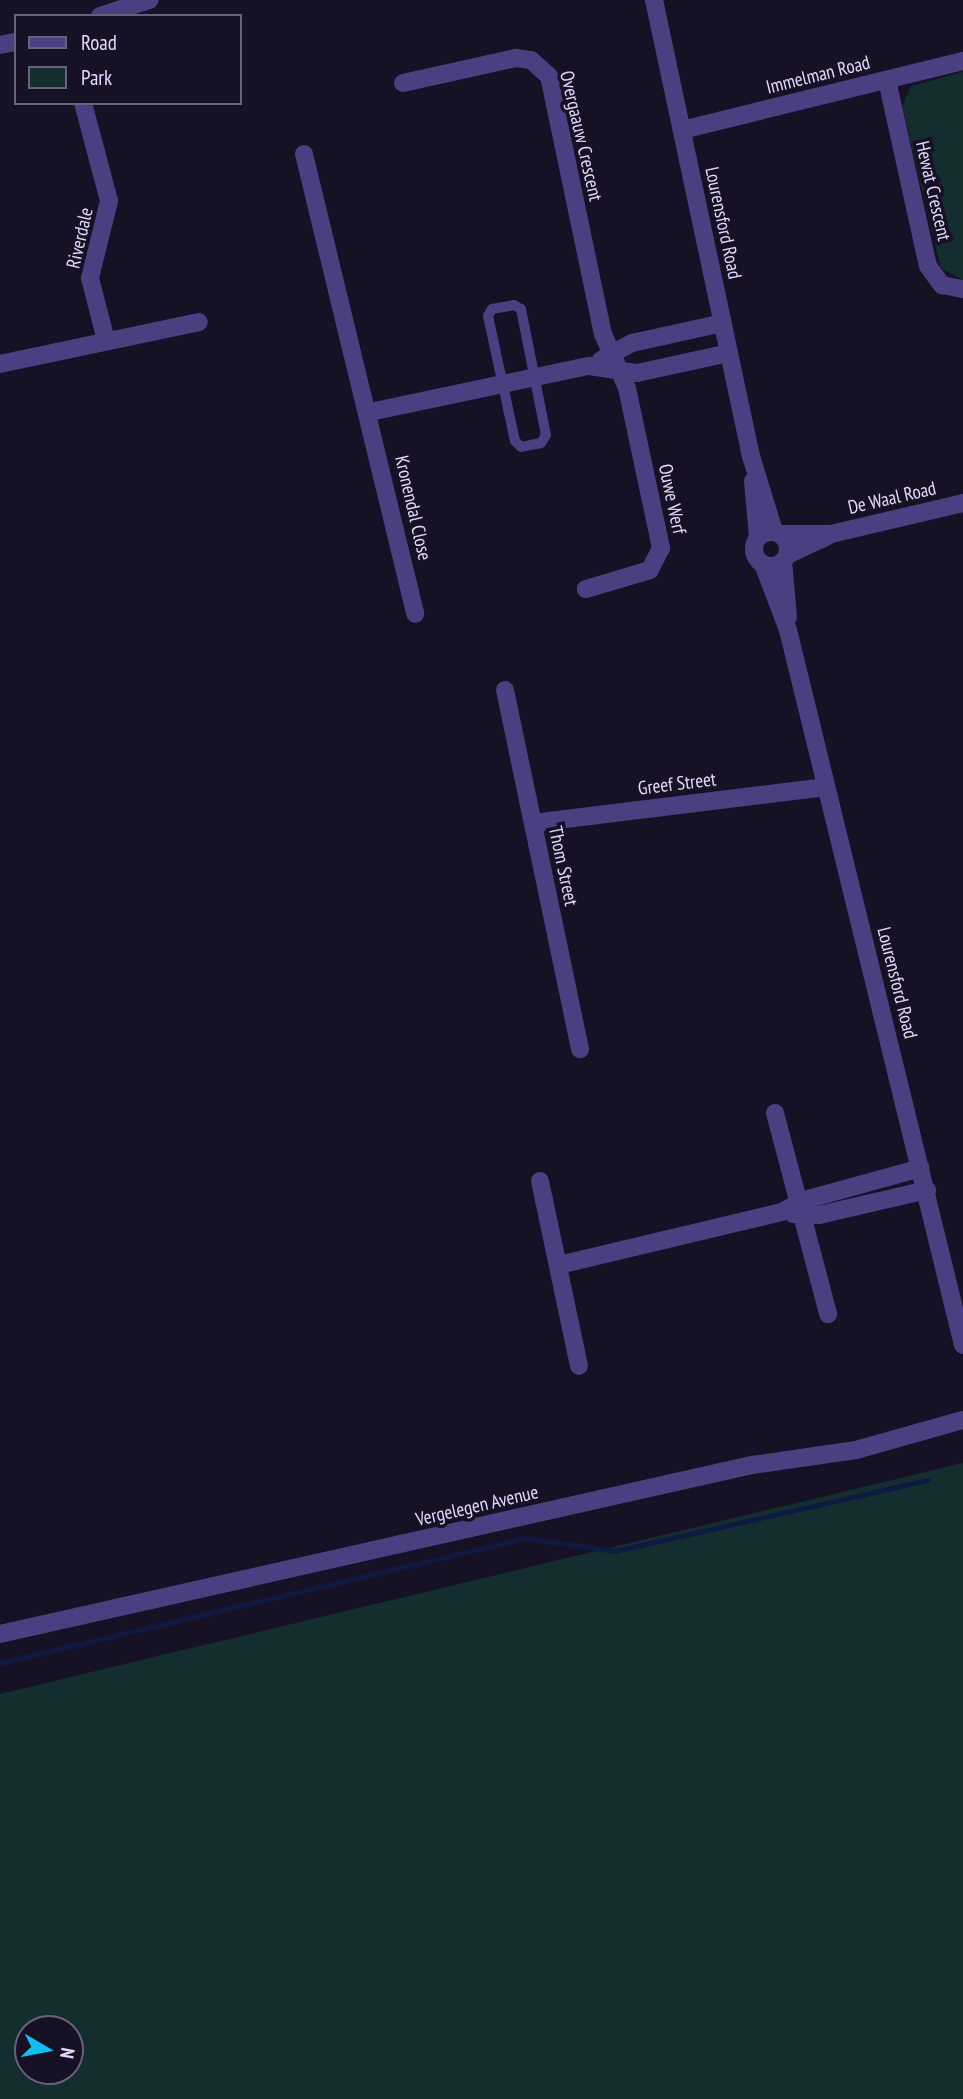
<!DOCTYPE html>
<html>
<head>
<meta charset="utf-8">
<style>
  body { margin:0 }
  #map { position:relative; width:963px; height:2099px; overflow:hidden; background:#171126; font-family:"PT Sans Narrow",sans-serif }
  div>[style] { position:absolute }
  .green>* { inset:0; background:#142d2f }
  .stream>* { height:5px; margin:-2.5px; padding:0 2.5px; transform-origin:2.5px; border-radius:2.5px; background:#0e1a42 }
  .service>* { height:10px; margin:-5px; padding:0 5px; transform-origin:5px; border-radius:5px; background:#4a3f81 }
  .minor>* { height:18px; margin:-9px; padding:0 9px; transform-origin:9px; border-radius:9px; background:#4a3f81 }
  .minor>.ring { margin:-9px; padding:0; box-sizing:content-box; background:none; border:18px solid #4a3f81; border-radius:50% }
  span { translate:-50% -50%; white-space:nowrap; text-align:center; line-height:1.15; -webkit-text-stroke:7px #171126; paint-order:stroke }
  .street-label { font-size:19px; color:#e1d8fc }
  .legend { position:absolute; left:14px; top:14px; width:228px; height:91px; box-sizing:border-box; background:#171126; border:2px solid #68617c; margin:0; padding:9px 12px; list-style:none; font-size:21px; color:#e1d8fc }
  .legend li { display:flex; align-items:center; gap:14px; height:35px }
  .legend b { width:35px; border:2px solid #68617c }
  .north { position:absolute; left:14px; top:2015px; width:70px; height:70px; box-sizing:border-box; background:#171126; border:2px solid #68617c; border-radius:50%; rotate:100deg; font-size:19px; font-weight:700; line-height:28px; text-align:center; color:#e1d8fc }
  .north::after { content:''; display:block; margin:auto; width:24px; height:32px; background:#12bdef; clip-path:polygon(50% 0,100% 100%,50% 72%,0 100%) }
</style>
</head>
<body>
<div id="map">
  <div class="green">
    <div style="clip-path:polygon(963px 72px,963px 280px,941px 268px,902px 106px,911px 86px)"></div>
    <div style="clip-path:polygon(evenodd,963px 1463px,963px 2099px,0 2099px,0 1694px,963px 1463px,70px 2029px,70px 2071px,28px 2071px,28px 2029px,70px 2029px)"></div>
  </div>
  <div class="stream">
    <div style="left:0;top:1663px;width:540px;rotate:-13.39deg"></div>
    <div style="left:525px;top:1538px;width:91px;rotate:8.2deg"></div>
    <div style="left:615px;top:1551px;width:321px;rotate:-12.8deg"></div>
  </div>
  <div class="service">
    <div style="left:514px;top:305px;width:8px;rotate:30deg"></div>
    <div style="left:521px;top:309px;width:128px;rotate:78.8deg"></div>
    <div style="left:546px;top:435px;width:9px;rotate:122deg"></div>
    <div style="left:541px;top:443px;width:20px;rotate:169deg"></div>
    <div style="left:521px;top:447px;width:8px;rotate:-135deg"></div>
    <div style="left:515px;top:441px;width:128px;rotate:-102.2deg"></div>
    <div style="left:488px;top:316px;width:8px;rotate:-60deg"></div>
    <div style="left:492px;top:309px;width:22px;rotate:-10deg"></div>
  </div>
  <div class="minor">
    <div style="left:654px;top:0;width:466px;rotate:78deg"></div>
    <div style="left:751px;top:456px;width:78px;rotate:73deg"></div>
    <div style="left:100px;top:16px;width:52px;rotate:-18.1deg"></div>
    <div style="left:0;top:45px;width:16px;rotate:-11deg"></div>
    <div style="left:887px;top:80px;width:190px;rotate:77.6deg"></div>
    <div style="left:928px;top:266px;width:24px;rotate:54deg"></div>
    <div style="left:942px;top:285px;width:21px;rotate:11deg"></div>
    <div style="left:403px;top:83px;width:116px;rotate:-12.5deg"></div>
    <div style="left:516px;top:58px;width:15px;rotate:8deg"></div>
    <div style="left:531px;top:60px;width:24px;rotate:42deg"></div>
    <div style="left:549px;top:76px;width:264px;rotate:78.2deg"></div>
    <div style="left:603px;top:334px;width:59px;rotate:66deg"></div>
    <div style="left:627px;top:388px;width:164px;rotate:78deg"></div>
    <div style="left:661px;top:548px;width:25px;rotate:117deg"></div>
    <div style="left:650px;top:570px;width:67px;rotate:163.5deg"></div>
    <div style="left:83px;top:103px;width:101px;rotate:75.1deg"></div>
    <div style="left:109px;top:201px;width:79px;rotate:103.9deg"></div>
    <div style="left:90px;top:278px;width:65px;rotate:75.7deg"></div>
    <div style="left:682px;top:130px;width:289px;rotate:-13.8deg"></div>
    <div style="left:304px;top:154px;width:473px;rotate:76.4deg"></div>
    <div style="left:601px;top:360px;width:35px;rotate:-29deg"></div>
    <div style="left:632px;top:343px;width:93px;rotate:-12.4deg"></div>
    <div style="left:0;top:364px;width:203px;rotate:-11.9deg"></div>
    <div style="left:370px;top:412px;width:224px;rotate:-11.9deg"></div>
    <div style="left:589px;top:366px;width:49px;rotate:8.3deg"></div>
    <div style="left:637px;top:373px;width:94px;rotate:-12.3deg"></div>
    <div style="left:753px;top:481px;width:56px;rotate:84.9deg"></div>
    <div class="ring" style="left:754px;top:532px;width:16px;height:16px"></div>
    <div style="left:780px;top:534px;width:51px"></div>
    <div style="left:831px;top:534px;width:136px;rotate:-13.2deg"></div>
    <div style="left:787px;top:555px;width:45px;rotate:-24.9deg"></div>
    <div style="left:783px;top:561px;width:56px;rotate:84.9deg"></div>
    <div style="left:763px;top:564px;width:71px;rotate:69.3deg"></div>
    <div style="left:788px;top:630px;width:736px;rotate:76.25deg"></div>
    <div style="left:505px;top:690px;width:367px;rotate:78.2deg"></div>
    <div style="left:533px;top:823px;width:295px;rotate:-7deg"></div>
    <div style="left:775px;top:1113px;width:208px;rotate:75.2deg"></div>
    <div style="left:540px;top:1181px;width:189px;rotate:78.1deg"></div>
    <div style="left:793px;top:1214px;width:26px;rotate:2deg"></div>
    <div style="left:819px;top:1215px;width:111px;rotate:-13deg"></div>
    <div style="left:559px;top:1265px;width:229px;rotate:-13.4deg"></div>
    <div style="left:782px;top:1212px;width:22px;rotate:-30deg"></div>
    <div style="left:801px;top:1201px;width:124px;rotate:-15.4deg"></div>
    <div style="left:0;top:1634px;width:771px;rotate:-12.67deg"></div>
    <div style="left:752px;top:1465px;width:105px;rotate:-8.2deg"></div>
    <div style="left:856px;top:1450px;width:111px;rotate:-15.7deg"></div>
  </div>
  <div class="street-label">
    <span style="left:818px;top:75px;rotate:-14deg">Immelman Road</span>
    <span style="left:581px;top:136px;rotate:77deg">Overgaauw Crescent</span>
    <span style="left:933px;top:191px;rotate:77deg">Hewat Crescent</span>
    <span style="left:723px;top:223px;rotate:78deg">Lourensford Road</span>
    <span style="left:80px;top:238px;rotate:-77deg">Riverdale</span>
    <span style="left:892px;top:498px;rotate:-13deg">De Waal Road</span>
    <span style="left:672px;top:499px;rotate:78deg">Ouwe Werf</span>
    <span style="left:413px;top:508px;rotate:77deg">Kronendal Close</span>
    <span style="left:677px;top:784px;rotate:-7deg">Greef Street</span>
    <span style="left:563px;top:866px;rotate:78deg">Thom Street</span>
    <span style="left:897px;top:983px;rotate:76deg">Lourensford Road</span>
    <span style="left:477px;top:1506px;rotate:-13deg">Vergelegen Avenue</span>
  </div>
  <ul class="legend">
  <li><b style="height:9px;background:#4a3f81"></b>Road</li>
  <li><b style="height:19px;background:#142d2f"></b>Park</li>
  </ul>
  <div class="north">N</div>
</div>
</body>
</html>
